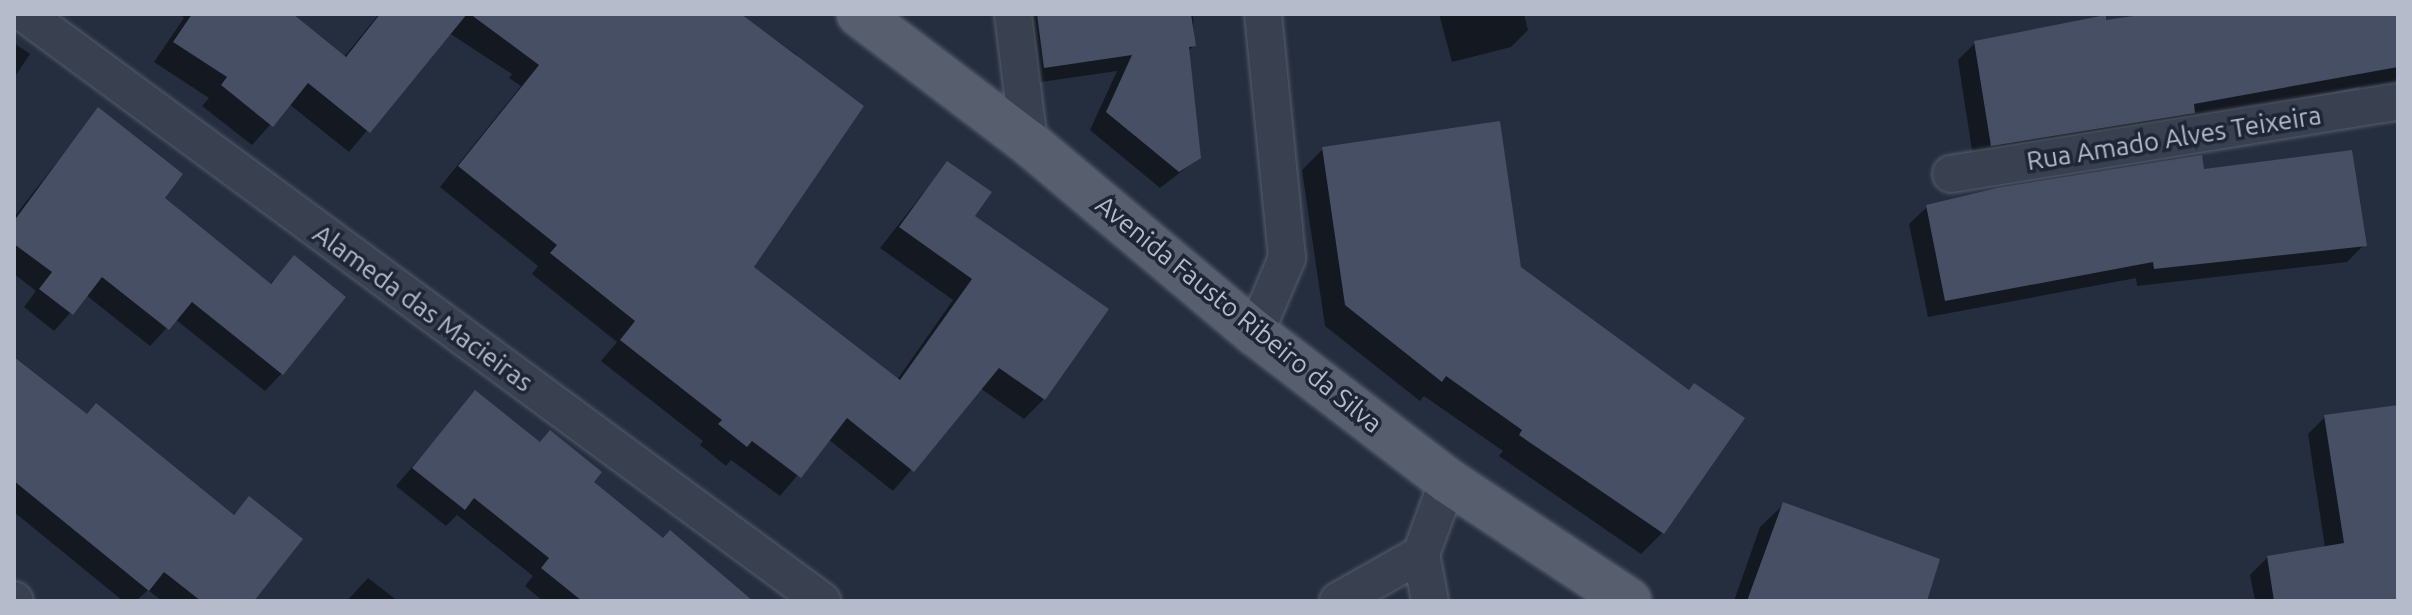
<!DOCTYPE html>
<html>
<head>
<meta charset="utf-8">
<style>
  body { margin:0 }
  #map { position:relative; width:2412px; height:615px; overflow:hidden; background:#252e3f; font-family:Ubuntu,sans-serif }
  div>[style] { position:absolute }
  .shadow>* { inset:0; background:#0007 }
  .building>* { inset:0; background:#464f63 }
  .roads { filter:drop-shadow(0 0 2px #575e6d) drop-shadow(0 0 2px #575e6d) }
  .minor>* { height:36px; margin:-18px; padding:0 18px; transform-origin:18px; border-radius:18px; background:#39404f }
  .primary>* { height:44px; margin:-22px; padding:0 22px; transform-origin:22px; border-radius:22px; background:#575f6f }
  span { translate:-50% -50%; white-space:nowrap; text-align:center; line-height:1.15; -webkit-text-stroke:7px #1e2534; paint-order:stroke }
  .street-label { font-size:26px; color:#b5bbca }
  .frame { position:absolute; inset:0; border:16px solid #b5bbca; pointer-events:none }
</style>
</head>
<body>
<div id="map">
  <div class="shadow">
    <div style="clip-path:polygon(180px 14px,290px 14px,344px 57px,379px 14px,739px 14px,797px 55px,751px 268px,897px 380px,953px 300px,880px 248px,947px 163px,1044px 399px,1024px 419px,980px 388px,893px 491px,828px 439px,780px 496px,731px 460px,726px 466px,700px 445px,703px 441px,601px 361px,617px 342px,532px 274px,538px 266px,440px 187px,521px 86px,509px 78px,512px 74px,449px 33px,349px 152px,289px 104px,252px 145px,202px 106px,209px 98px,154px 62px,184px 18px)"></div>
    <div style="clip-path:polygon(1015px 14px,1193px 14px,1194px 45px,1187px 52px,1199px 158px,1160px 188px,1090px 130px,1117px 71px,1027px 84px)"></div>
    <div style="clip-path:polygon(1439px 14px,1524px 14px,1528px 30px,1511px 47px,1452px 62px)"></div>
    <div style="clip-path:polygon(2157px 14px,2398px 14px,2398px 87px,2360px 94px,2359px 87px,1974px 163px,1958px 60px,1975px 43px)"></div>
    <div style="clip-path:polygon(14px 43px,30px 54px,14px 78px)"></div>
    <div style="clip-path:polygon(98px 110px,162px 198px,269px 285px,294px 258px,282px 373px,265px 391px,175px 319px,150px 346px,86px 295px,54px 331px,24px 307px,36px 291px,14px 274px,14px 217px)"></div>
    <div style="clip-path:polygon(1323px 149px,1519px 268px,1662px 533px,1641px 554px,1499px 456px,1503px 451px,1424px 396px,1420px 401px,1325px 326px,1302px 170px)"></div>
    <div style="clip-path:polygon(2202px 172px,2364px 245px,2347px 262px,2137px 286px,2136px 278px,1928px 317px,1909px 224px,1927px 207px)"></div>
    <div style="clip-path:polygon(14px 383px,86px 416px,232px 516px,250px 499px,251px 601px,162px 601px,148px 590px,136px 601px,123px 601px,14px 512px)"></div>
    <div style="clip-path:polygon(475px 393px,662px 540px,751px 601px,543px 601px,525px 586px,533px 576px,457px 515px,446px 526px,396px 486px)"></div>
    <div style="clip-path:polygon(2398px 407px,2398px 601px,2255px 601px,2250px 575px,2268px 557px,2325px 548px,2308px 434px,2325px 417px)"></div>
    <div style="clip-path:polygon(1783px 505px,1925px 601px,1734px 601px,1760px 527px)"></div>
    <div style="clip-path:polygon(368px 578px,398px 601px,347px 601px)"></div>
  </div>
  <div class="building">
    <div style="clip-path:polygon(192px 14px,293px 14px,346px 57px,380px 14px,467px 14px,370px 133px,308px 83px,273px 127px,221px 85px,227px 77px,173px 42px)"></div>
    <div style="clip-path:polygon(470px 14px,741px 14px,864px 106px,754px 267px,900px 380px,972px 279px,899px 227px,947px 161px,992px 192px,975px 216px,1109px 309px,1045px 400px,999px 368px,914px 472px,847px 418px,801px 478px,752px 441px,747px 447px,718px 424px,722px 420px,620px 340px,635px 321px,550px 253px,557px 245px,458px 166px,539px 65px)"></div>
    <div style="clip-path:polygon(1037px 14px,1191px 14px,1196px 46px,1189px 47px,1201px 158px,1179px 172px,1106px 112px,1132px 55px,1044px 68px)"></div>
    <div style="clip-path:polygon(2147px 14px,2398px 14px,2398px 67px,2194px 104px,2195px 113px,1991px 146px,1974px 41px,2106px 15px,2106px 20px)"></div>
    <div style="clip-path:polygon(98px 107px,183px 174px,165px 198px,271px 284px,294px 255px,346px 297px,283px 375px,192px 302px,169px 330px,102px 277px,73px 315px,39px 289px,52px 272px,14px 244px,14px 221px)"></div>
    <div style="clip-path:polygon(1500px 121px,1521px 267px,1689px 390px,1694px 383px,1745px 418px,1664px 534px,1519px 435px,1522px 430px,1446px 376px,1442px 382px,1345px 305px,1322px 147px)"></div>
    <div style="clip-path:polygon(2352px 150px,2367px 246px,2154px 269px,2153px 262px,1945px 301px,1926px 205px,1997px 188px,2202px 155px,2204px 169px)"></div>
    <div style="clip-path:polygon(14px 357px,87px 414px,96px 403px,234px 515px,249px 496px,303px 539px,254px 601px,201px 601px,164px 572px,149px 591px,14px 481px)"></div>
    <div style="clip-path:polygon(475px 390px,540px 442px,550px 430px,602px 472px,594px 482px,663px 538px,670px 530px,753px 601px,582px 601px,541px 568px,549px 558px,474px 498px,465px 510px,412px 468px)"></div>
    <div style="clip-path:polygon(2398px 405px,2398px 601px,2274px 601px,2267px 556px,2344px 543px,2324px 415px)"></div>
    <div style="clip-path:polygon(1783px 502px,1940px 559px,1927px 601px,1747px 601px)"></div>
  </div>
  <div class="roads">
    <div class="minor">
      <div style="left:25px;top:14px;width:990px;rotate:36.37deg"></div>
      <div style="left:1013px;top:14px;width:130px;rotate:82.9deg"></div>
      <div style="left:1951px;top:174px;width:453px;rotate:-9.2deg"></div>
      <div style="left:1255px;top:333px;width:82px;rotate:-66.9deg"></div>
      <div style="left:1287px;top:258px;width:245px;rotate:-95.6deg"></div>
      <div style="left:14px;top:600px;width:1px;rotate:45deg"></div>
      <div style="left:1338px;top:601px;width:95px;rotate:-29.5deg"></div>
      <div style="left:1430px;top:601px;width:48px;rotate:-100.8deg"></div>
      <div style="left:1421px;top:554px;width:78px;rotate:-69.7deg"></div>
    </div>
    <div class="primary">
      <div style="left:859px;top:14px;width:213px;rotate:37.2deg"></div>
      <div style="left:1029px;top:143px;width:295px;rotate:40.1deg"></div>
      <div style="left:1255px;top:333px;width:243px;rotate:37.5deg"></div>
      <div style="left:1448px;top:481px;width:217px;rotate:33.5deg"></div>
    </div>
  </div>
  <div class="street-label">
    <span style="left:2174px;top:138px;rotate:-9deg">Rua Amado Alves Teixeira</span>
    <span style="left:423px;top:308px;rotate:36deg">Alameda das Macieiras</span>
    <span style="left:1239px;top:314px;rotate:39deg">Avenida Fausto Ribeiro da Silva</span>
  </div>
  <div class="frame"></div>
</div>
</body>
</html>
